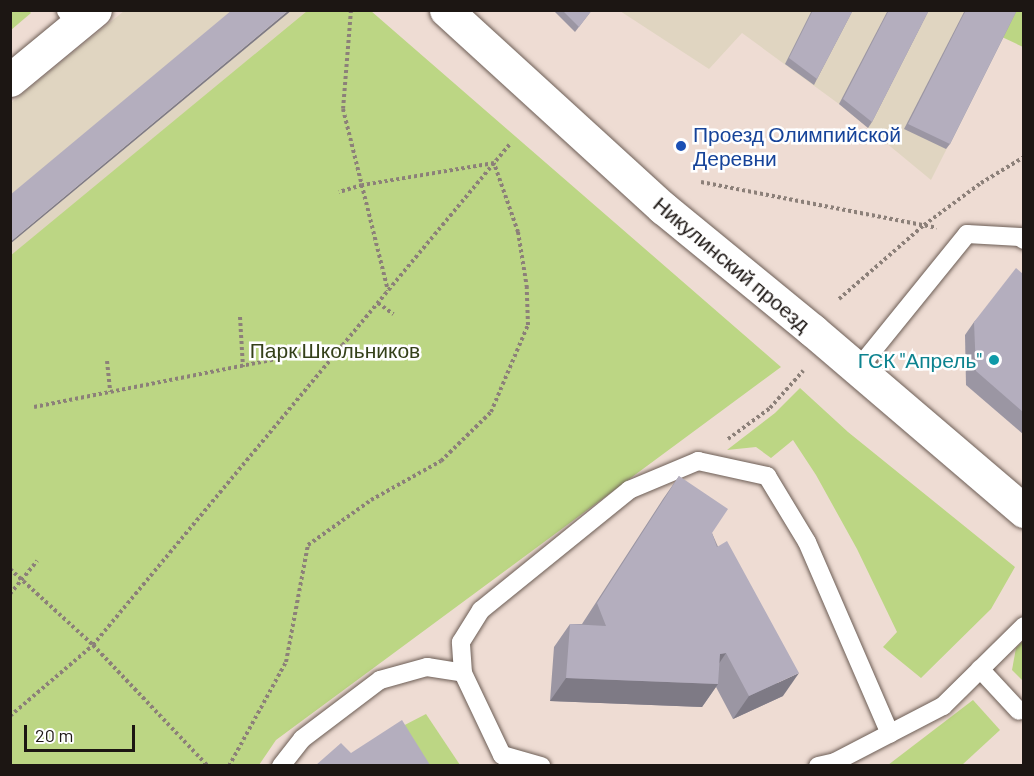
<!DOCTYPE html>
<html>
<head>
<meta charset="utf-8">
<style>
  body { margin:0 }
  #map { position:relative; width:1034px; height:776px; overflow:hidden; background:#eedcd3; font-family:Barlow,sans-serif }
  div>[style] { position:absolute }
  .industrial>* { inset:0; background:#e0d5c1 }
  .green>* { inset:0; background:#bcd684 }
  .path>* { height:4px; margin-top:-2px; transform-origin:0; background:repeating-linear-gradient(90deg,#8c8079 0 3px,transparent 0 6px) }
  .roads { filter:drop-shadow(0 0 2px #6c5d55) drop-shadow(0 0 2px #6c5d55) }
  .lane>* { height:18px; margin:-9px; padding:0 9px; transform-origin:9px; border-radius:9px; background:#fff }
  .street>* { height:33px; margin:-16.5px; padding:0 16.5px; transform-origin:16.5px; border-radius:16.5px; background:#fff }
  .secondary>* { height:33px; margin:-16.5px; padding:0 16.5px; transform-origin:16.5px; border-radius:16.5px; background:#fff }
  .wall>* { inset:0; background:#9b96a3 }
  .shaded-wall>* { inset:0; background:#7e7a85 }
  .building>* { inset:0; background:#b4aebe }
  .dots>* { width:16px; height:16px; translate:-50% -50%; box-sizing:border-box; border:3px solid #fff; border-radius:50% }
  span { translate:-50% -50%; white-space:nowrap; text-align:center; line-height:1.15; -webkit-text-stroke:5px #fff; paint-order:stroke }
  .transit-label { font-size:21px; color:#164399 }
  .left { translate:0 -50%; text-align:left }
  .street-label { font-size:21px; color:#1c1613 }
  .park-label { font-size:21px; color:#35411a }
  .culture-label { font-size:21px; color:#0d838f }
  .right { translate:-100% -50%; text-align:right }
  .frame { position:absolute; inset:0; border:12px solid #1c1613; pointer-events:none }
  .scale { position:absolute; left:24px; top:725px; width:111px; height:27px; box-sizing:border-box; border:3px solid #1c1613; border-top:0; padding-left:8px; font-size:18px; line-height:21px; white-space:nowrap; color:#1c1613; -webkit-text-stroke:4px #fff; paint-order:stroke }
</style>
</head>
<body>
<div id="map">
  <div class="industrial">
    <div style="clip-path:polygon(124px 11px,307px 11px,11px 256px,11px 103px)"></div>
    <div style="clip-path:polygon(620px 11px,1016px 11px,931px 180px,839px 104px,742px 33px,709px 69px)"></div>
  </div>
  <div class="green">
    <div style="clip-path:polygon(11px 10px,29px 11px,31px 13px,11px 30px)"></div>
    <div style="clip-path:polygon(307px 11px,371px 11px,781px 367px,276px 740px,259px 765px,11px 765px,10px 256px)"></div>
    <div style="clip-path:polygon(1016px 11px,1023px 11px,1023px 47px,1002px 37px)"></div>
    <div style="clip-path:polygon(800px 388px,848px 432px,1015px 567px,991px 609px,921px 678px,883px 647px,897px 632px,857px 549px,816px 475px,793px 440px,771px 458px,756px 447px,727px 450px,775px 413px)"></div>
    <div style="clip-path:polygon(1023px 641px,1023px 681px,1012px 670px,1016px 648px)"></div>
    <div style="clip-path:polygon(973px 700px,1000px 730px,962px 765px,888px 765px)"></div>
    <div style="clip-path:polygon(426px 714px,460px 765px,417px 765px,395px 730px)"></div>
  </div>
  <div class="path">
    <div style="left:351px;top:10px;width:99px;rotate:94.6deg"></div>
    <div style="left:343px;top:109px;width:187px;rotate:76.1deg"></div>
    <div style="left:701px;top:182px;width:240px;rotate:11deg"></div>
    <div style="left:839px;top:299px;width:113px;rotate:-41deg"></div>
    <div style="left:924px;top:225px;width:71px;rotate:-36.4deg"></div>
    <div style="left:981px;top:183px;width:50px;rotate:-31.2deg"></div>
    <div style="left:378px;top:303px;width:19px;rotate:36deg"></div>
    <div style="left:240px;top:317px;width:50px;rotate:86.6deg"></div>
    <div style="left:107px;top:361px;width:31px;rotate:84deg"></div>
    <div style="left:34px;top:407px;width:314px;rotate:-11.2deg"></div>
    <div style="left:728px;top:439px;width:52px;rotate:-36.4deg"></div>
    <div style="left:770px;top:408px;width:50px;rotate:-48.3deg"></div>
    <div style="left:10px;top:569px;width:113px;rotate:42.5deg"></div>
    <div style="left:93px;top:645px;width:167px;rotate:46.5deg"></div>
    <div style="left:10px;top:594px;width:43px;rotate:-50.7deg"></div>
    <div style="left:10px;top:716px;width:109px;rotate:-40.5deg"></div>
    <div style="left:93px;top:645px;width:652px;rotate:-50.23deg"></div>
    <div style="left:229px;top:766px;width:119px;rotate:-61.3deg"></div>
    <div style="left:286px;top:662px;width:119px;rotate:-79.4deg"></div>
    <div style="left:308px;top:545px;width:77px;rotate:-35.5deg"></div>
    <div style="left:371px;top:500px;width:80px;rotate:-29.1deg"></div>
    <div style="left:441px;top:461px;width:70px;rotate:-44.4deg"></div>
    <div style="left:491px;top:412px;width:95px;rotate:-67deg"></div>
    <div style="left:528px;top:325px;width:37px;rotate:-92deg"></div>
    <div style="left:527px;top:288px;width:57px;rotate:-99.1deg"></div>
    <div style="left:518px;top:232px;width:73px;rotate:-109.2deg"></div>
    <div style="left:494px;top:163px;width:134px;rotate:170.5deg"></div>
    <div style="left:362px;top:185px;width:24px;rotate:163deg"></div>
  </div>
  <div class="roads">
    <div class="lane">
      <div style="left:66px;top:10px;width:1px;rotate:90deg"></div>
      <div style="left:857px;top:370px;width:175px;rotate:-51deg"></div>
      <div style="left:967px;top:234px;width:53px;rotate:3.2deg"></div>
      <div style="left:1020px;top:237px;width:5px;rotate:37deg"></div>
      <div style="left:980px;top:669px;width:57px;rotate:47.1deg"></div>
      <div style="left:463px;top:673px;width:31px;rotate:-94deg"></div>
      <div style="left:461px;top:642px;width:38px;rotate:-58deg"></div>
      <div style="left:481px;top:610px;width:191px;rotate:-39deg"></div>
      <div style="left:629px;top:490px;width:75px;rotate:-22.8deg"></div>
      <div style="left:698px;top:461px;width:71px;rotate:12.3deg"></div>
      <div style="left:767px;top:476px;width:77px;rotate:58.8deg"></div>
      <div style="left:807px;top:542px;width:209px;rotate:66.6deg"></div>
      <div style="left:281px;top:766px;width:34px;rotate:-52deg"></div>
      <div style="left:302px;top:739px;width:98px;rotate:-37.1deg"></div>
      <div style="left:380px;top:680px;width:49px;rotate:-15.5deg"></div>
      <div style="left:427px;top:667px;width:36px;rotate:9deg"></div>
      <div style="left:463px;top:673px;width:91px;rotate:64.6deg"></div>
      <div style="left:502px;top:755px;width:41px;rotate:15.8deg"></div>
      <div style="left:818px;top:766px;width:17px;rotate:-13deg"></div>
      <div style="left:835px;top:762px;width:122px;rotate:-27.4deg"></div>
      <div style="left:943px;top:706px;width:114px;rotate:-44.6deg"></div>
    </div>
    <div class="street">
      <div style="left:10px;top:80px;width:110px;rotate:-39.5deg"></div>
    </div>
    <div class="secondary">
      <div style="left:446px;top:10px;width:294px;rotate:42.4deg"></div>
      <div style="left:663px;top:208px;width:193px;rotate:39.3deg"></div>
      <div style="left:812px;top:330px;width:279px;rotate:40.5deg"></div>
    </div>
  </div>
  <div class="wall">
    <div style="clip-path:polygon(553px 10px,592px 10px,575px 32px)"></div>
    <div style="clip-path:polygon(812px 10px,853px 10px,817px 79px,814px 85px,785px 64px)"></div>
    <div style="clip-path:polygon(888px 10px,929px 10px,872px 122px,868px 128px,839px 104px)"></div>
    <div style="clip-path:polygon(965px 10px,1017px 10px,950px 144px,946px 149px,904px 129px)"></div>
    <div style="clip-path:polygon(1023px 274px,1023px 434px,966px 385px,965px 335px,974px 322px)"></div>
    <div style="clip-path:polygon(679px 476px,712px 533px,783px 696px,733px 719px,716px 687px,702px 707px,550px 701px,554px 647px,570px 624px,582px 624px,663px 499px)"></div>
  </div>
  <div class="shaded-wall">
    <div style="clip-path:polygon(289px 10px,292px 10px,10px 244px,10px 242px)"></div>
    <div style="clip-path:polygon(726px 653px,710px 677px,720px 654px)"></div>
    <div style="clip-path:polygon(799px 673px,783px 696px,733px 719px,749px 696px)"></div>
    <div style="clip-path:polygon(566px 678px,718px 684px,702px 707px,550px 701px)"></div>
  </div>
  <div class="building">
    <div style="clip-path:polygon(232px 10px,289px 10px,10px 242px,10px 195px)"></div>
    <div style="clip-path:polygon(562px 10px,592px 10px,579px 27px)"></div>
    <div style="clip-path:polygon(813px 10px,853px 10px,817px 79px,789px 58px)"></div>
    <div style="clip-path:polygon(889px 10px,929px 10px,872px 122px,843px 99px)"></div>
    <div style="clip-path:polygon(966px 10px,1017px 10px,950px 144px,908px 124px)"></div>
    <div style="clip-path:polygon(1016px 268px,1023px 274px,1023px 412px,976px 371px,974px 322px)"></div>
    <div style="clip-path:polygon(679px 476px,728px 509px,712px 533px,717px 547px,727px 541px,799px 673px,749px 696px,726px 653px,720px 654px,718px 684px,566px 678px,570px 624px,606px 626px,597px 603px)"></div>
    <div style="clip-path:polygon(402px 720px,430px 765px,316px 765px,341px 743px,351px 753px)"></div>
  </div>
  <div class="dots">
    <div style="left:681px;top:146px;background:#1a4fb4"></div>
    <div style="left:994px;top:360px;background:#0f9aa8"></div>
  </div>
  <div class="transit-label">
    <span class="left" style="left:693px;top:146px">Проезд Олимпийской<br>Деревни</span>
  </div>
  <div class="street-label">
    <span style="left:732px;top:264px;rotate:40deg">Никулинский проезд</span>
  </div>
  <div class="park-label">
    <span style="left:335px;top:350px">Парк Школьников</span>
  </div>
  <div class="culture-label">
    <span class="right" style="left:982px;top:360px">ГСК "Апрель"</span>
  </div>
  <div class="frame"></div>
  <div class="scale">20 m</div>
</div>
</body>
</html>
